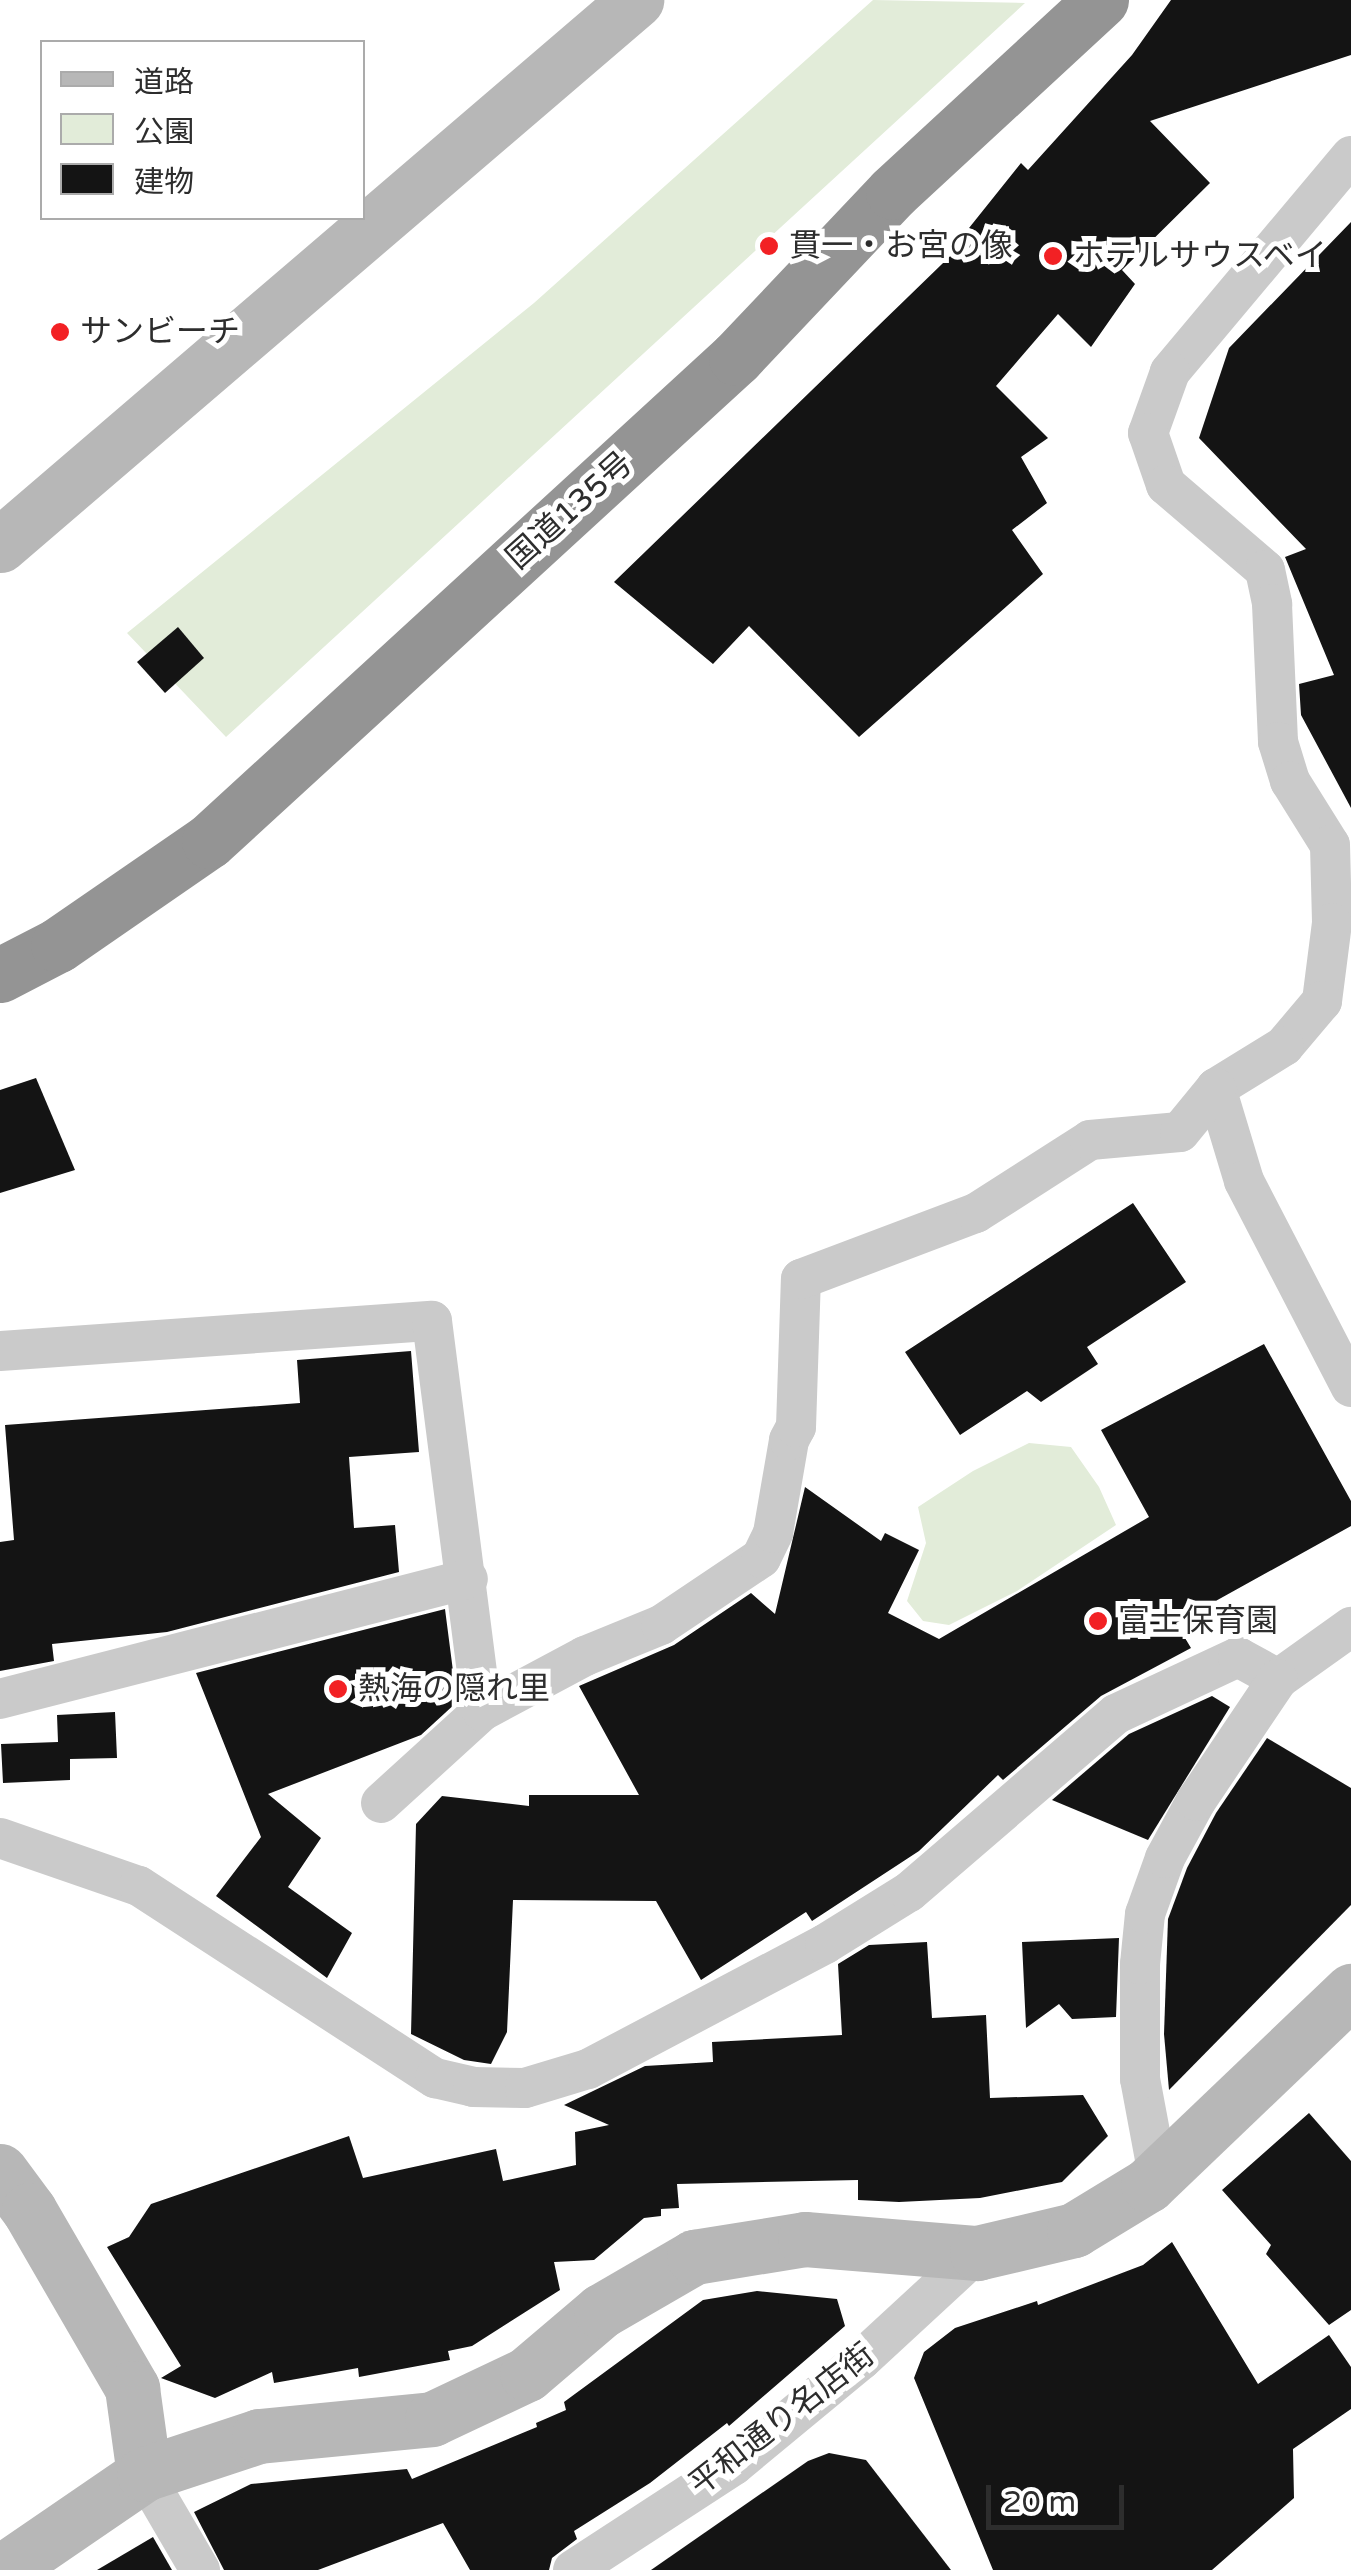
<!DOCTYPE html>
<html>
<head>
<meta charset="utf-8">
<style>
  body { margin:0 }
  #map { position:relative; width:1351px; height:2570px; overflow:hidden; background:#fff; font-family:"Varela Round","Noto Sans JP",sans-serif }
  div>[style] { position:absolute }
  .green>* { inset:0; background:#e2ecd9 }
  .building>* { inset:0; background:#141414 }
  .street>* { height:40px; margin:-20px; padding:0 20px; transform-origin:20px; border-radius:20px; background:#cacaca }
  .secondary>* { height:55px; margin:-27.5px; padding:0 27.5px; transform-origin:27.5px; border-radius:27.5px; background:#b7b7b7 }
  .highway>* { height:55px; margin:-27.5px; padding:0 27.5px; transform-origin:27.5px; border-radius:27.5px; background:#949494 }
  .dots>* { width:28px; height:28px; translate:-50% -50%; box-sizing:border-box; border:5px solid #fff; border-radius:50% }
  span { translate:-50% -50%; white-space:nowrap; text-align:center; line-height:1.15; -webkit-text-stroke:10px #fff; paint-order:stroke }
  .poi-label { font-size:32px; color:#2d2d2d }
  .left { translate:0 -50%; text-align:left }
  .street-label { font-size:32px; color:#2d2d2d }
  .legend { position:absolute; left:40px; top:40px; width:325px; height:180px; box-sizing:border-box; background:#fff; border:2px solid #ababab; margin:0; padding:12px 18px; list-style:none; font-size:30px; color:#2d2d2d }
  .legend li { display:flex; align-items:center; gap:20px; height:50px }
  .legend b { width:50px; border:2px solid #ababab }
  .scale { position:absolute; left:986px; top:2485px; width:138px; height:45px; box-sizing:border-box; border:5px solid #2d2d2d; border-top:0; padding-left:12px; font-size:30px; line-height:35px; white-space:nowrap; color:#2d2d2d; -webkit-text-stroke:8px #fff; paint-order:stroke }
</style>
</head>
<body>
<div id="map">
  <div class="green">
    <div style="clip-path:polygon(873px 0,1025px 3px,226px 737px,127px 633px,534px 303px)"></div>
    <div style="clip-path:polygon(1029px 1443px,1071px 1447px,1099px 1487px,1116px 1525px,1017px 1591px,949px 1625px,923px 1621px,907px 1601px,926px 1543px,918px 1507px,973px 1471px)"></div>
  </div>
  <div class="building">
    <div style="clip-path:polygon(1171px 0,1351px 0,1351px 55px,1150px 121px,1210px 183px,1122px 270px,1135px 284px,1091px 347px,1058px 314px,996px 386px,1048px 438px,1021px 457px,1047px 503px,1012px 530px,1043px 574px,859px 737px,749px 626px,713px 664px,614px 582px,974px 233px,969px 228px,1021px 163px,1028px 170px,1132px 55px)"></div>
    <div style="clip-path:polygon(1351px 222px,1351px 808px,1301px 715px,1299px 684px,1334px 675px,1285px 557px,1306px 549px,1199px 438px,1229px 348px)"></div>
    <div style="clip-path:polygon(178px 627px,204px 658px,165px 693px,137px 662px)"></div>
    <div style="clip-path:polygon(36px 1078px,75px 1170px,0 1193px,0 1090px)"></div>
    <div style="clip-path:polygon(1133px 1203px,1186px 1282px,1087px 1347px,1098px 1364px,1041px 1402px,1027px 1391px,960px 1435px,905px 1352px)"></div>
    <div style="clip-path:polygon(1264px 1344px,1351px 1501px,1351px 1526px,1176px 1623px,1191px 1648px,1101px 1696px,1003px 1780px,998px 1775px,919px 1851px,812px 1921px,806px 1912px,701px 1980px,656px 1901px,513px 1900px,507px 2032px,491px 2064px,464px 2060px,411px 2034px,416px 1824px,442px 1796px,529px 1806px,529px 1795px,639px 1795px,579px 1686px,674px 1645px,751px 1593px,775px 1614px,805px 1487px,881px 1541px,885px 1533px,919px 1550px,888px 1613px,939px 1639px,1149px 1517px,1101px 1430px)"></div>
    <div style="clip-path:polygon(411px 1351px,419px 1452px,349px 1457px,354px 1528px,395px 1525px,399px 1572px,167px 1632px,52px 1644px,54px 1661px,0 1671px,0 1542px,14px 1540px,5px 1425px,300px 1403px,297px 1360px)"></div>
    <div style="clip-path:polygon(445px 1609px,457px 1702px,421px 1735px,268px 1794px,321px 1838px,288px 1887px,352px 1933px,327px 1978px,216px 1896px,261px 1837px,196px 1673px)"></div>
    <div style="clip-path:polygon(1212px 1696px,1230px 1707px,1148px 1840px,1052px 1800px,1129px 1734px)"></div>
    <div style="clip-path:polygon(115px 1712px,117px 1758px,70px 1759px,70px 1780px,3px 1783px,1px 1744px,58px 1742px,57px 1715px)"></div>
    <div style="clip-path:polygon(1267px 1738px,1351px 1788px,1351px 1905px,1169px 2090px,1164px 2034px,1168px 1919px,1187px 1868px,1216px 1813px)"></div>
    <div style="clip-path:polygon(1119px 1938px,1116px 2017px,1072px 2019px,1059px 2004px,1026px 2028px,1022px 1942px)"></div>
    <div style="clip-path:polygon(927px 1942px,932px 2018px,986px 2015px,990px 2098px,1083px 2095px,1108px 2136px,1062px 2182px,980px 2198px,899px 2202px,858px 2200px,858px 2180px,677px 2184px,679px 2208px,661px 2209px,661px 2216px,644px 2218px,594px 2260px,554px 2262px,560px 2290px,472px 2346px,448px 2351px,450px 2360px,359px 2377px,358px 2368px,274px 2383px,272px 2372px,215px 2398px,161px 2378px,181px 2366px,107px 2247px,129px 2237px,151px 2204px,349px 2136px,363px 2178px,496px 2149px,503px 2181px,576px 2165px,575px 2132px,609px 2125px,564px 2105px,645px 2066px,713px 2062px,712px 2042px,842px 2035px,838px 1964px,869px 1945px)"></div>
    <div style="clip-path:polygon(1309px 2113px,1351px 2161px,1351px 2310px,1329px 2325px,1266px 2254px,1271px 2245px,1222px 2190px)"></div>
    <div style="clip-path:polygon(1172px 2242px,1258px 2384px,1329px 2335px,1351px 2367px,1351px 2409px,1293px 2449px,1294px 2498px,1212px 2570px,993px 2570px,914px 2378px,924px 2352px,955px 2328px,1037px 2301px,1038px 2305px,1143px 2265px)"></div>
    <div style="clip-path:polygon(757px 2291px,837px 2299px,845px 2326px,729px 2426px,727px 2423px,650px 2483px,574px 2531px,577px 2539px,552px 2558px,549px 2570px,470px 2570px,443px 2523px,318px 2570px,224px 2570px,194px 2512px,251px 2484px,407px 2469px,412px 2479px,537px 2427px,536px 2423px,566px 2410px,564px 2402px,703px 2300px)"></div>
    <div style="clip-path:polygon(829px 2453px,866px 2460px,951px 2570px,651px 2570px,808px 2461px)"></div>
    <div style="clip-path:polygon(153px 2537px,172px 2570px,97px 2570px)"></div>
  </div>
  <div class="street">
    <div style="left:1351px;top:156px;width:282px;rotate:130deg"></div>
    <div style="left:1170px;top:372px;width:65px;rotate:109.8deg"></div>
    <div style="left:1148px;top:433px;width:55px;rotate:70.9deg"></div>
    <div style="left:1166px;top:485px;width:130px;rotate:40.6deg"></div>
    <div style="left:1265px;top:570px;width:35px;rotate:78deg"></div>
    <div style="left:1272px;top:604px;width:138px;rotate:87.5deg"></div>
    <div style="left:1278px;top:742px;width:41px;rotate:72.9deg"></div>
    <div style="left:1290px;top:781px;width:75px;rotate:58deg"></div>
    <div style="left:1330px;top:845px;width:78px;rotate:88.5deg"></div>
    <div style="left:1332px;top:923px;width:79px;rotate:97.3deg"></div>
    <div style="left:1322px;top:1001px;width:59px;rotate:130.2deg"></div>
    <div style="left:1284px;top:1046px;width:80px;rotate:148.3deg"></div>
    <div style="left:1216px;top:1088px;width:97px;rotate:73.2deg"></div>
    <div style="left:1244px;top:1181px;width:232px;rotate:62.6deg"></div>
    <div style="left:0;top:1351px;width:433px;rotate:-4deg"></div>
    <div style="left:432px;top:1321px;width:393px;rotate:82.7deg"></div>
    <div style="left:0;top:1699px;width:483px;rotate:-14.4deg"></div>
    <div style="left:381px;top:1803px;width:137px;rotate:-42.3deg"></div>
    <div style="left:482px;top:1711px;width:117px;rotate:-28.1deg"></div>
    <div style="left:585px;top:1656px;width:82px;rotate:-22.2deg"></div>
    <div style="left:661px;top:1625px;width:120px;rotate:-33.8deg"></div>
    <div style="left:761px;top:1558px;width:28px;rotate:-64deg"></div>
    <div style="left:773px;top:1533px;width:94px;rotate:-80.2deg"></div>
    <div style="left:789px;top:1440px;width:15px;rotate:-62deg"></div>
    <div style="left:796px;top:1427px;width:148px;rotate:-88.1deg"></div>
    <div style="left:801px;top:1279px;width:187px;rotate:-20.7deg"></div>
    <div style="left:976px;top:1213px;width:135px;rotate:-32.6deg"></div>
    <div style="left:1090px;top:1140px;width:90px;rotate:-5.1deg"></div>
    <div style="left:1180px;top:1132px;width:57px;rotate:-50.7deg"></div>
    <div style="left:0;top:1838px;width:147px;rotate:19.1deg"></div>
    <div style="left:139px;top:1886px;width:353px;rotate:33deg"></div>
    <div style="left:435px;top:2078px;width:39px;rotate:13deg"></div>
    <div style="left:473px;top:2087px;width:52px;rotate:1.1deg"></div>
    <div style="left:525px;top:2088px;width:66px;rotate:-16.8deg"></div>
    <div style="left:588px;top:2069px;width:268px;rotate:-27.8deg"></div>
    <div style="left:825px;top:1944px;width:99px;rotate:-31.8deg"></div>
    <div style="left:909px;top:1892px;width:273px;rotate:-40.7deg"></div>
    <div style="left:1116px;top:1714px;width:135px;rotate:-25deg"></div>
    <div style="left:1238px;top:1657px;width:46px;rotate:28.8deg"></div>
    <div style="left:1278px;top:1679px;width:90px;rotate:-35.5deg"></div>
    <div style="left:1158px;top:2175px;width:98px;rotate:-100.6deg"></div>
    <div style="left:1140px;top:2079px;width:115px;rotate:-90deg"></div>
    <div style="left:1140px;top:1964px;width:50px;rotate:-84.3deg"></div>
    <div style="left:1145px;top:1914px;width:59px;rotate:-70.3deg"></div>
    <div style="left:1165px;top:1858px;width:65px;rotate:-61.5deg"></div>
    <div style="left:1196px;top:1801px;width:147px;rotate:-56.1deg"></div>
    <div style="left:144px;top:2474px;width:111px;rotate:59.7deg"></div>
    <div style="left:573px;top:2570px;width:192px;rotate:-33.1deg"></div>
    <div style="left:734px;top:2465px;width:165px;rotate:-39.6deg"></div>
    <div style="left:861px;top:2360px;width:158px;rotate:-42.7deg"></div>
  </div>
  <div class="secondary">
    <div style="left:0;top:545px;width:838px;rotate:-40.59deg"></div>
    <div style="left:0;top:2171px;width:49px;rotate:53.4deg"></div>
    <div style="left:29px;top:2210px;width:206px;rotate:59.9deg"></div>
    <div style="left:132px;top:2388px;width:87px;rotate:82.1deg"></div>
    <div style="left:4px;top:2570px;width:170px;rotate:-34.4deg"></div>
    <div style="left:144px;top:2474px;width:121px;rotate:-18.3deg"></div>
    <div style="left:259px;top:2436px;width:174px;rotate:-5.6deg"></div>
    <div style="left:432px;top:2419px;width:105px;rotate:-25.3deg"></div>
    <div style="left:527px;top:2374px;width:97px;rotate:-40.4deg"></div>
    <div style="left:601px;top:2311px;width:108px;rotate:-30.1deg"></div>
    <div style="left:694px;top:2257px;width:112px;rotate:-9.2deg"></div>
    <div style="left:805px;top:2239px;width:173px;rotate:4.7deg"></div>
    <div style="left:977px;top:2253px;width:100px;rotate:-13.3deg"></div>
    <div style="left:1074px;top:2230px;width:87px;rotate:-31.3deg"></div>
    <div style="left:1148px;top:2185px;width:281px;rotate:-43.7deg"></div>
  </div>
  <div class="highway">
    <div style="left:0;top:975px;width:65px;rotate:-27.3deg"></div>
    <div style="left:58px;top:945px;width:183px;rotate:-34.6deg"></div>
    <div style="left:209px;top:841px;width:715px;rotate:-42.51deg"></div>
    <div style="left:736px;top:358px;width:228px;rotate:-46.6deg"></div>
    <div style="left:893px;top:192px;width:283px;rotate:-42.7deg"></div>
  </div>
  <div class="dots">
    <div style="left:769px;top:246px;background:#f22124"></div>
    <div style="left:1053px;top:256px;background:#f22124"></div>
    <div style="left:60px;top:332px;background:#f22124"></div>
    <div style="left:1098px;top:1621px;background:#f22124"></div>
    <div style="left:338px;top:1689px;background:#f22124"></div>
  </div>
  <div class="poi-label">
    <span class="left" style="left:789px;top:246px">貫一・お宮の像</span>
    <span class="left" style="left:1073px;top:256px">ホテルサウスベイ</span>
    <span class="left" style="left:80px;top:332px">サンビーチ</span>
    <span class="left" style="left:1118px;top:1621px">富士保育園</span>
    <span class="left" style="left:358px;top:1689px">熱海の隠れ里</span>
  </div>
  <div class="street-label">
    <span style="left:570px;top:511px;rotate:-42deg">国道135号</span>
    <span style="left:782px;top:2420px;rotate:-38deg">平和通り名店街</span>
  </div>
  <ul class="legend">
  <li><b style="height:12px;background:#b7b7b7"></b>道路</li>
  <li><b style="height:28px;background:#e2ecd9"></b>公園</li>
  <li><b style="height:28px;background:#141414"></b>建物</li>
  </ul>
  <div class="scale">20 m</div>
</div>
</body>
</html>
